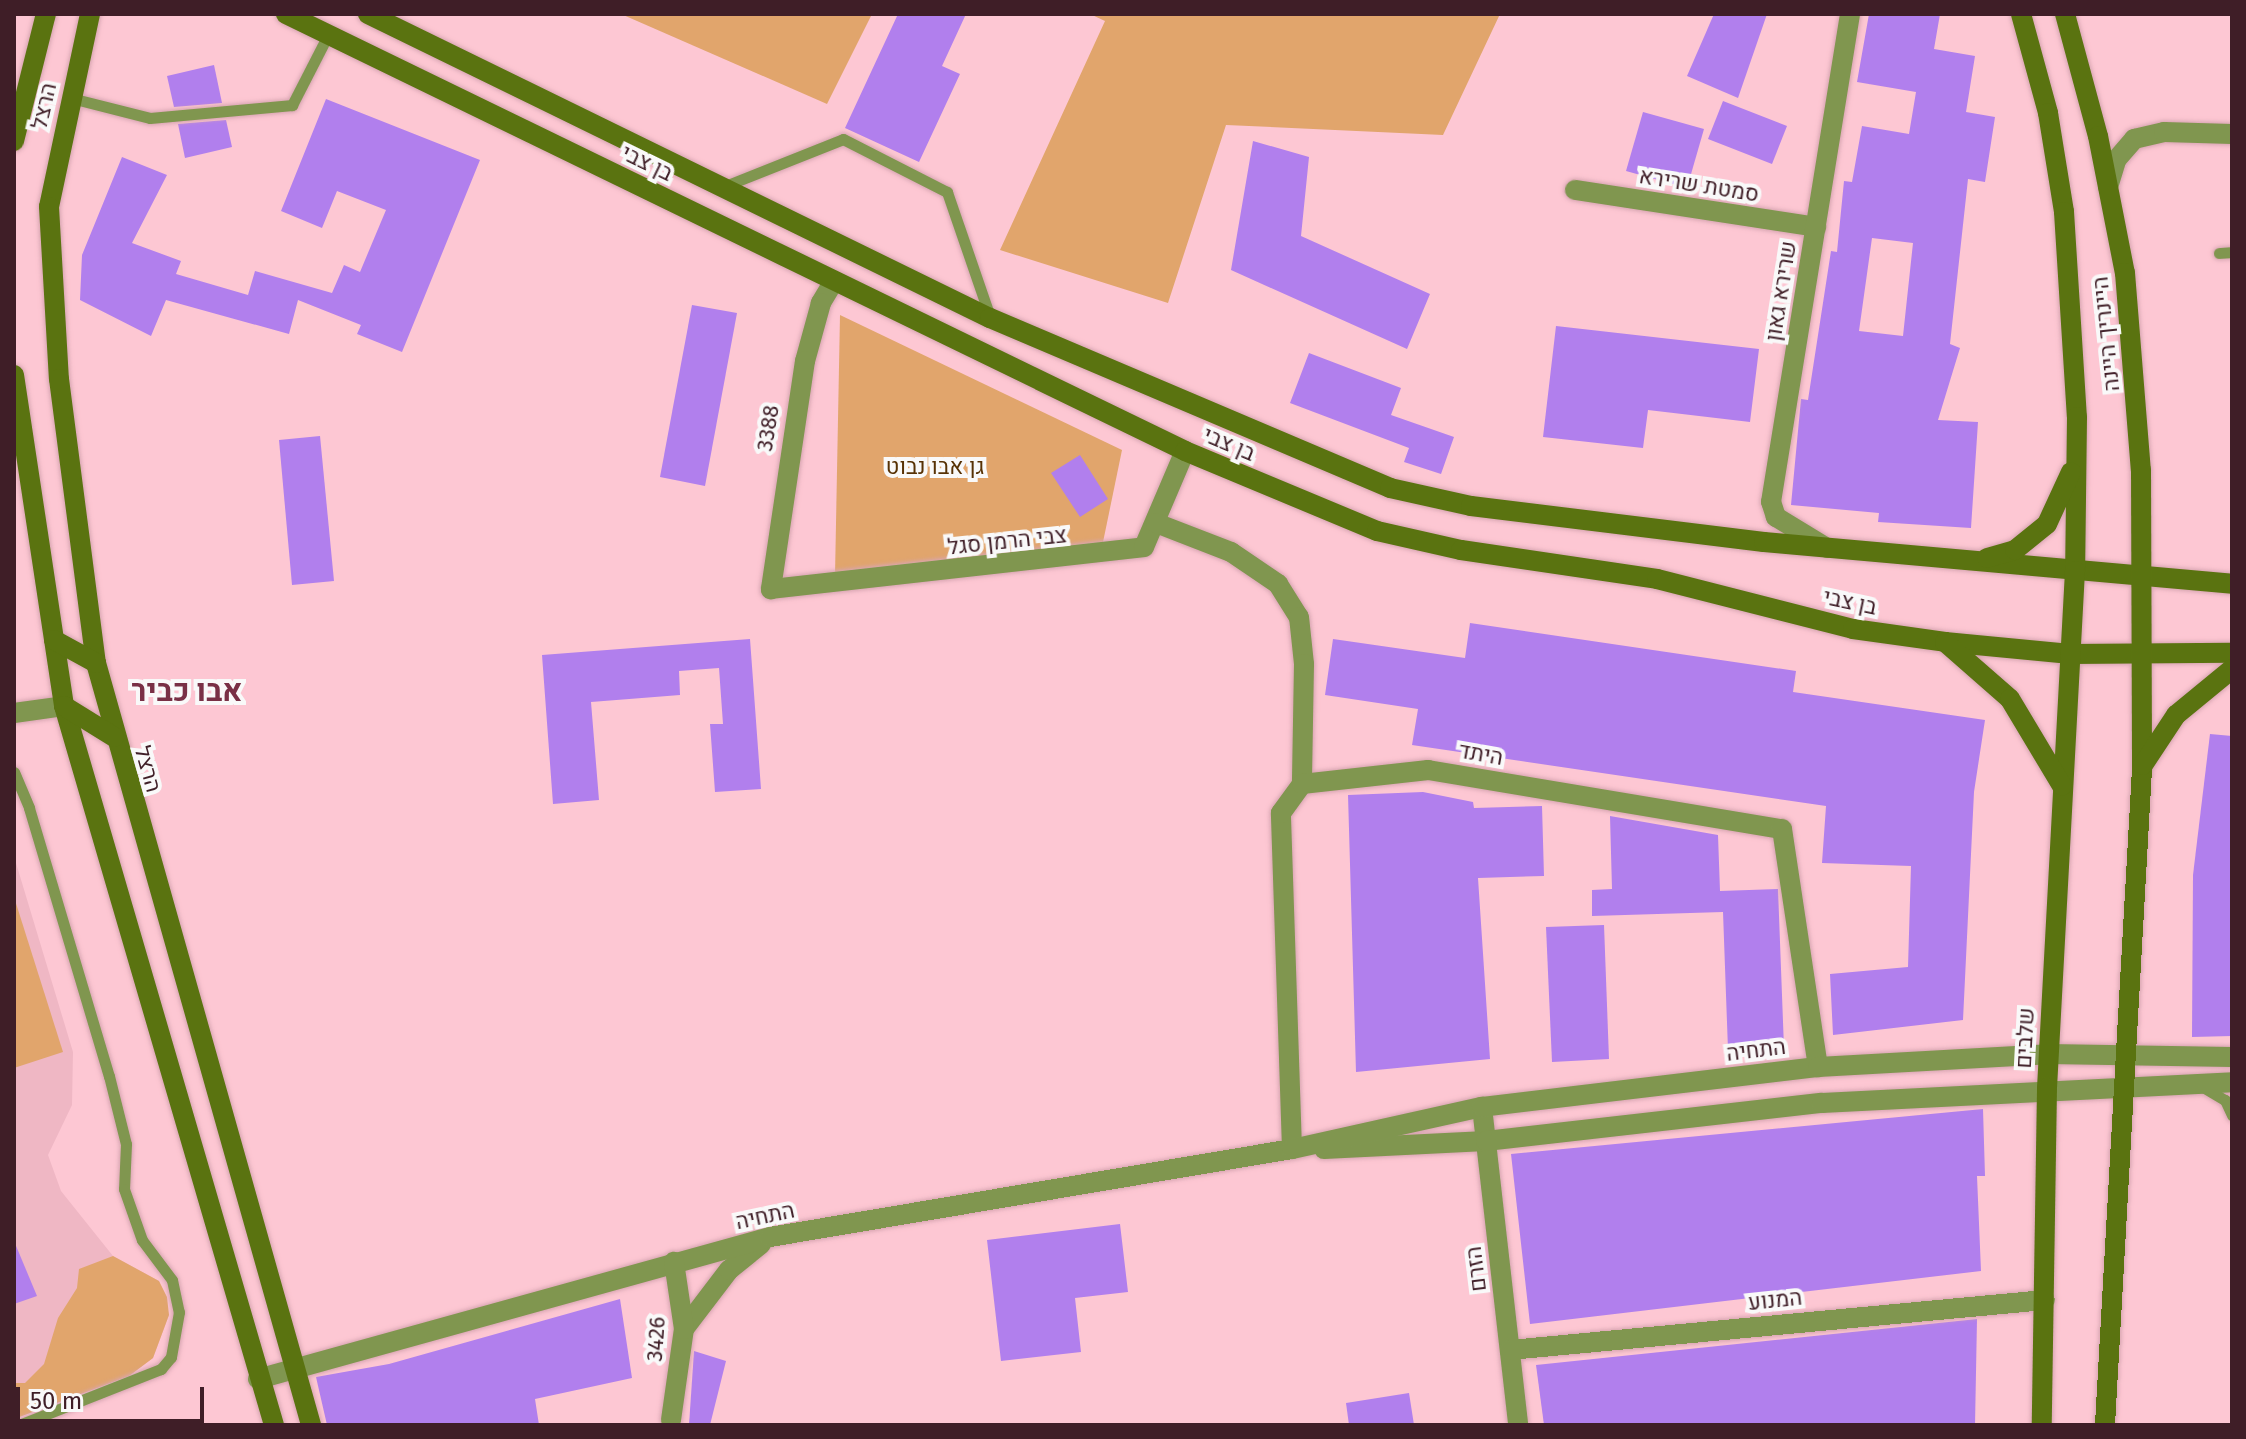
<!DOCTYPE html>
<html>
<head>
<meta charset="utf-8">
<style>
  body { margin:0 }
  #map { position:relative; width:2246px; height:1439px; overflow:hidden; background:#fdc7d3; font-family:"Fira Sans",Heebo,sans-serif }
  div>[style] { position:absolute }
  .built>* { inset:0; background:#efb7c4 }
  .green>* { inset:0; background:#e1a56c }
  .building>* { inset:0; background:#b17fed }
  .roads { filter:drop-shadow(0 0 2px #d7a5b1) drop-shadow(0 0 2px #d7a5b1) }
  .lane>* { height:11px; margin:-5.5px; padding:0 5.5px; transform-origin:5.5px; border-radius:5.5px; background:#80964f }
  .street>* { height:20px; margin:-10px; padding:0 10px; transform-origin:10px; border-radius:10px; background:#80964f }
  .secondary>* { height:20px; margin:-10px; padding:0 10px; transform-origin:10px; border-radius:10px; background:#5a7310 }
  span { translate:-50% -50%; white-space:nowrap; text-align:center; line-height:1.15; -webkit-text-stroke:8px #f9f9f9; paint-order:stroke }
  .street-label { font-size:22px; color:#3f1e27 }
  .park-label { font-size:22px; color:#573205 }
  .district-label { font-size:30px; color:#793046; font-weight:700 }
  .frame { position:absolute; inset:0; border:16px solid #3f1e27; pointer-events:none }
  .scale { position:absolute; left:16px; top:1387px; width:188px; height:36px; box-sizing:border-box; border:4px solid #3f1e27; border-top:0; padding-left:10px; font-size:24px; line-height:28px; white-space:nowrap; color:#3f1e27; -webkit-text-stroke:6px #f9f9f9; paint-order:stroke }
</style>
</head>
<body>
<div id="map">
  <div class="built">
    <div style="clip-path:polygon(16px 863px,73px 1052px,72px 1105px,48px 1155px,61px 1191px,113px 1256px,159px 1281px,169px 1315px,153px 1358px,129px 1376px,14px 1419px)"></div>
  </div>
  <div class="green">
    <div style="clip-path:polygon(621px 14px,872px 14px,827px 104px)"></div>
    <div style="clip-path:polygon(1090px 14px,1500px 14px,1443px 135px,1226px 125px,1168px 303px,1000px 250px,1105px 21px)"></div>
    <div style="clip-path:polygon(840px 315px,1122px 450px,1102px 547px,835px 576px)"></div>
    <div style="clip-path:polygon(14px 897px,63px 1052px,14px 1068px)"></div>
    <div style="clip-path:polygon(113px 1256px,159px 1281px,167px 1297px,169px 1315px,153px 1358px,129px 1376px,14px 1419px,14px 1383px,25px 1383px,44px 1364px,58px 1318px,77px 1288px,79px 1269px)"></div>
  </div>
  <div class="building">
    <div style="clip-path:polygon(898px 14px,966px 14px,942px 66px,960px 74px,919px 162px,845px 128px)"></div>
    <div style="clip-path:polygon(1714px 14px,1767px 14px,1738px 98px,1687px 76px)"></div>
    <div style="clip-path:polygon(evenodd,1869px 14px,1940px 14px,1934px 49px,1975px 56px,1966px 112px,1995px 117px,1985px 182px,1968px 179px,1950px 344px,1960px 348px,1938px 420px,1978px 422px,1971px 528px,1878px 522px,1879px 513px,1791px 505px,1801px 399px,1808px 400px,1831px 251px,1837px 252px,1844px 181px,1852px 182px,1862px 126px,1909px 134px,1916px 92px,1857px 82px,1869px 14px,1872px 238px,1913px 243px,1903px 336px,1859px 331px,1872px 238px)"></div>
    <div style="clip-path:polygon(214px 65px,222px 103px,174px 107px,167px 76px)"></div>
    <div style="clip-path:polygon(326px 99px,480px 160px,402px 352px,357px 334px,361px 325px,298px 300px,289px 334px,166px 300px,151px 336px,80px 300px,82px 255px,122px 157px,167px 175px,132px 243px,181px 261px,176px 274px,248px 295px,255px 271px,332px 293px,344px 265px,360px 272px,386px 210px,337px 191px,322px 228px,281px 211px)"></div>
    <div style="clip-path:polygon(1723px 101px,1787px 126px,1772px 164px,1708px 139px)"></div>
    <div style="clip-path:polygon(1643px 112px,1704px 129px,1687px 188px,1626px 171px)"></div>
    <div style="clip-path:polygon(226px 120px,232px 147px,185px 158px,178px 124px)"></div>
    <div style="clip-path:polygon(1253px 141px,1309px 157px,1301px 236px,1430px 294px,1407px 349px,1231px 270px)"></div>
    <div style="clip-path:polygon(692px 305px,737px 313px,705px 486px,660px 477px)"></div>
    <div style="clip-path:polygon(1556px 326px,1759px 349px,1750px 422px,1648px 410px,1643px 448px,1543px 437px)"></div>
    <div style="clip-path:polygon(1309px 353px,1401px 388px,1391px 415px,1454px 437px,1441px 474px,1404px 462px,1409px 448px,1290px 403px)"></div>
    <div style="clip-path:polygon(320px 436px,334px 581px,292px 585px,279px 440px)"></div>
    <div style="clip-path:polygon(1080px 455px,1108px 499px,1080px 517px,1051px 473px)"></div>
    <div style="clip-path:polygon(1470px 623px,1796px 671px,1793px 692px,1985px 720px,1974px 792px,1963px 1020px,1833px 1035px,1830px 974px,1908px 967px,1911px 866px,1822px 863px,1826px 806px,1412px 745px,1418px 709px,1325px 695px,1333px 639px,1465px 658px)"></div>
    <div style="clip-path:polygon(750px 639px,761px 789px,715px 792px,710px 724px,723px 724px,719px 668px,679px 671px,680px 695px,591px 702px,599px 800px,553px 804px,542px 655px)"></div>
    <div style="clip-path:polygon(2210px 734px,2232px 736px,2232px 1036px,2192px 1037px,2193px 875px)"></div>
    <div style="clip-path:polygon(1423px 792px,1473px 802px,1474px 808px,1542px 806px,1544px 876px,1478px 878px,1490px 1059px,1356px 1072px,1348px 795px)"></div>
    <div style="clip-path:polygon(1610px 816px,1718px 835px,1720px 891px,1778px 889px,1784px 1048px,1728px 1050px,1723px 912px,1592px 916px,1592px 890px,1612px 889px)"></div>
    <div style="clip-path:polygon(1604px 925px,1609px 1059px,1552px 1062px,1546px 927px)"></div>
    <div style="clip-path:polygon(1983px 1109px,1985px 1176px,1977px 1176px,1981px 1271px,1530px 1324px,1511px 1154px)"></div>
    <div style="clip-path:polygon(1120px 1224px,1128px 1292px,1075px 1298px,1081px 1352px,1001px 1361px,987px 1240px)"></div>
    <div style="clip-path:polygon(14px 1241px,37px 1296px,14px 1304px)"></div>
    <div style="clip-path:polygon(620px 1299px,632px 1378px,535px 1399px,539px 1425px,327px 1425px,316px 1377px,389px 1364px)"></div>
    <div style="clip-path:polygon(1977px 1319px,1975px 1425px,1544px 1425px,1536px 1365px)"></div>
    <div style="clip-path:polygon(694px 1351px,726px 1361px,710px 1425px,689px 1425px)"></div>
    <div style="clip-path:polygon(1409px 1393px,1414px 1425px,1349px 1425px,1346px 1403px)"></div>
  </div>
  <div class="roads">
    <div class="lane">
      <div style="left:71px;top:98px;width:81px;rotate:14.2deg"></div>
      <div style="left:150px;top:118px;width:143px;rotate:-5.2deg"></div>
      <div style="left:292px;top:105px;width:79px;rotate:-62.8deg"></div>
      <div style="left:725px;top:186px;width:127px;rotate:-21.7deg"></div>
      <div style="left:843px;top:139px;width:117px;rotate:27deg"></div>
      <div style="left:947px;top:192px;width:132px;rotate:71deg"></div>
      <div style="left:2219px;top:253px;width:13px;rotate:-4deg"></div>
      <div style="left:14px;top:772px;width:39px;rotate:67deg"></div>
      <div style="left:29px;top:808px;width:280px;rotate:73.4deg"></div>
      <div style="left:109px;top:1076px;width:70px;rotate:76deg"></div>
      <div style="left:126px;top:1144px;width:45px;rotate:92.5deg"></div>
      <div style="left:124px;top:1189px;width:54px;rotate:70.6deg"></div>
      <div style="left:142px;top:1240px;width:50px;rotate:53.1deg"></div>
      <div style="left:172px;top:1280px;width:33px;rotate:78deg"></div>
      <div style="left:179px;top:1312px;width:46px;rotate:100.1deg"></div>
      <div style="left:171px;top:1357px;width:16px;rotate:130deg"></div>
      <div style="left:161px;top:1369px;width:153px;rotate:158.5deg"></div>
      <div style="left:2203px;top:1087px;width:26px;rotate:31deg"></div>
      <div style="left:2225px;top:1100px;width:17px;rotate:65deg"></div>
    </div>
    <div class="street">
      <div style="left:2108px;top:187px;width:28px;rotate:-73deg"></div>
      <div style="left:2116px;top:160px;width:28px;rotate:-49deg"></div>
      <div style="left:2134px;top:139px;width:31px;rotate:-13deg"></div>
      <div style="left:2164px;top:132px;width:68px;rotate:1.7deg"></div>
      <div style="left:1575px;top:190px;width:244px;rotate:8.7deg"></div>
      <div style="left:834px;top:281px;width:26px;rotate:121deg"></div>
      <div style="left:821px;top:303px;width:60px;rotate:105.4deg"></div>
      <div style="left:805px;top:361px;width:231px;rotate:98.5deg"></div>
      <div style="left:771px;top:589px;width:375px;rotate:-6.4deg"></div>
      <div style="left:1144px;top:547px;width:104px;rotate:-66.9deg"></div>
      <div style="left:1156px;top:523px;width:80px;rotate:21.1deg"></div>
      <div style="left:1231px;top:552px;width:57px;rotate:34.2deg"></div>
      <div style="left:1278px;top:584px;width:39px;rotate:58deg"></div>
      <div style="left:1299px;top:617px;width:47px;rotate:83.9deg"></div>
      <div style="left:1304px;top:664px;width:120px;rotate:91deg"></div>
      <div style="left:1827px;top:548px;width:60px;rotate:-148.7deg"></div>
      <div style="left:1776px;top:517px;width:16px;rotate:-108deg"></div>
      <div style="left:1771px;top:502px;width:494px;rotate:-80.8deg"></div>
      <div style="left:14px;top:713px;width:50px;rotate:-8deg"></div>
      <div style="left:1482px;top:1107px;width:320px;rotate:83.5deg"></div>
      <div style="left:1292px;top:1149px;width:336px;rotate:-91.9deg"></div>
      <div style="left:1281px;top:813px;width:36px;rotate:-54deg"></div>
      <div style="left:1302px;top:784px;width:127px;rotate:-6.3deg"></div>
      <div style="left:1428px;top:770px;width:359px;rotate:9.5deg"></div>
      <div style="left:1782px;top:829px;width:241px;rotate:81.4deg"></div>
      <div style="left:1324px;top:1149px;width:162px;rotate:-2.8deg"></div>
      <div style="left:1486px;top:1141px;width:338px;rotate:-6.5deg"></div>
      <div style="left:1822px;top:1103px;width:411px;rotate:-2.9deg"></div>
      <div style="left:684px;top:1329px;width:74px;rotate:-52.7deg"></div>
      <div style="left:729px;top:1270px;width:41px;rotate:-39.1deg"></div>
      <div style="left:1510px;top:1350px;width:537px;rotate:-5.34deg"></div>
      <div style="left:258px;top:1379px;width:531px;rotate:-15.5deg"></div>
      <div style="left:770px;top:1237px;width:529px;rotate:-9.57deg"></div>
      <div style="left:1292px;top:1149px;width:195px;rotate:-12.5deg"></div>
      <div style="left:1482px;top:1107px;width:338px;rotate:-6.8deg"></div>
      <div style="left:1818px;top:1067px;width:230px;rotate:-3.2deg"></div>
      <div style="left:2048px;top:1054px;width:184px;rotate:0.9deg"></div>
      <div style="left:671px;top:1420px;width:92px;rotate:-81.9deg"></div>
      <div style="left:684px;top:1329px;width:68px;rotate:-98.5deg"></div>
    </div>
    <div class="secondary">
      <div style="left:90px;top:14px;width:197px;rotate:102deg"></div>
      <div style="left:49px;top:207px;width:172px;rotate:86.7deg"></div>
      <div style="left:59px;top:379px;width:286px;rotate:82.6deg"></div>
      <div style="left:96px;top:663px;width:792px;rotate:74.24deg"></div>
      <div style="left:286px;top:14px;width:1000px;rotate:25.92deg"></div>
      <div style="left:1185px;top:451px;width:208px;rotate:22.6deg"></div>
      <div style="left:1377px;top:531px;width:86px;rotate:12.7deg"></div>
      <div style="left:1461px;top:550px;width:198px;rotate:8.4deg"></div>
      <div style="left:1657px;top:579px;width:202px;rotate:14.3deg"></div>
      <div style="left:1853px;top:629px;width:93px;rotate:8deg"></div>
      <div style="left:1945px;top:642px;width:126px;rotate:5.5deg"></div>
      <div style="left:2070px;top:654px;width:162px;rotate:-0.4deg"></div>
      <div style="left:368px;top:14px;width:692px;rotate:26.05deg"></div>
      <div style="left:990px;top:318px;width:435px;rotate:23deg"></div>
      <div style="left:1390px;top:488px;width:83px;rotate:12.5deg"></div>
      <div style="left:1471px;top:506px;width:295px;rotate:7deg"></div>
      <div style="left:1764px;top:542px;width:470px;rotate:5.1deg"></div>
      <div style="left:2021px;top:14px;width:103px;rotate:74.7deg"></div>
      <div style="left:2048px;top:113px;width:100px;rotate:80.8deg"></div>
      <div style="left:2064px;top:212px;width:205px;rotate:86.4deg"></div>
      <div style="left:2077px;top:417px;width:154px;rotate:90.7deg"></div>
      <div style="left:2075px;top:571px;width:518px;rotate:93.1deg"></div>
      <div style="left:2047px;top:1088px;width:337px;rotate:90.9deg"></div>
      <div style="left:2065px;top:14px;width:126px;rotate:74.9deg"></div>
      <div style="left:2098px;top:136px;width:140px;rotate:78.9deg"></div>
      <div style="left:2125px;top:273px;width:198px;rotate:85.4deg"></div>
      <div style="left:2141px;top:470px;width:299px;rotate:89.8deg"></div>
      <div style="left:2142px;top:769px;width:657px;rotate:93.23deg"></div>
      <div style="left:14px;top:141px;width:131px;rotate:-75.9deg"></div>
      <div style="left:14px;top:375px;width:335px;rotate:81.4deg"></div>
      <div style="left:64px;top:706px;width:749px;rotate:73.72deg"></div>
      <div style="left:1987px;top:558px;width:29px;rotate:-16deg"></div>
      <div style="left:2015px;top:550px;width:41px;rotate:-39.1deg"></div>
      <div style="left:2047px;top:524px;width:57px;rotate:-65.2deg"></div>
      <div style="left:54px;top:640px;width:48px;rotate:28.7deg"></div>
      <div style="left:1945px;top:642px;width:86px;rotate:41.2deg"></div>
      <div style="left:2010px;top:699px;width:101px;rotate:59.1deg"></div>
      <div style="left:64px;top:706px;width:59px;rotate:31.8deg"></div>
      <div style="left:2143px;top:765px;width:60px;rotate:-56.6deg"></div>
      <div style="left:2176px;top:715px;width:72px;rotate:-39.4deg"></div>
    </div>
  </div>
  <div class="street-label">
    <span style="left:44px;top:106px;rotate:-77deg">הרצל</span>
    <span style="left:647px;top:163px;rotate:26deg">בן צבי</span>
    <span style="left:1699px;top:185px;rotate:9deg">סמטת שרירא</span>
    <span style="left:1781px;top:291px;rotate:-81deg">שרירא גאון</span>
    <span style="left:2106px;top:334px;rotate:-96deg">היינריך היינה</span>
    <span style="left:768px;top:428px;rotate:-81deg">3388</span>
    <span style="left:1229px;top:444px;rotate:23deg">בן צבי</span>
    <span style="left:1007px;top:541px;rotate:-6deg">צבי הרמן סגל</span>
    <span style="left:1850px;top:602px;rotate:12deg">בן צבי</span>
    <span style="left:1481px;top:754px;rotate:10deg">היתד</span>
    <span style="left:148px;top:769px;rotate:74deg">הרצל</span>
    <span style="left:2025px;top:1038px;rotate:-87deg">שלבים</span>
    <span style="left:1756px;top:1050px;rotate:-7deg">התחיה</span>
    <span style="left:765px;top:1216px;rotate:-12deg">התחיה</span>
    <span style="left:1476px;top:1269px;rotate:-97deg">הזרם</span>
    <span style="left:1775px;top:1300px;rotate:-6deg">המנוע</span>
    <span style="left:656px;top:1339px;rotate:-86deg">3426</span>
  </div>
  <div class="park-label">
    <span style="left:935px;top:467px">גן אבו נבוט</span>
  </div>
  <div class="district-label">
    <span style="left:187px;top:691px">אבו כביר</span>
  </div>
  <div class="frame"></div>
  <div class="scale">50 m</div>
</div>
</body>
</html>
